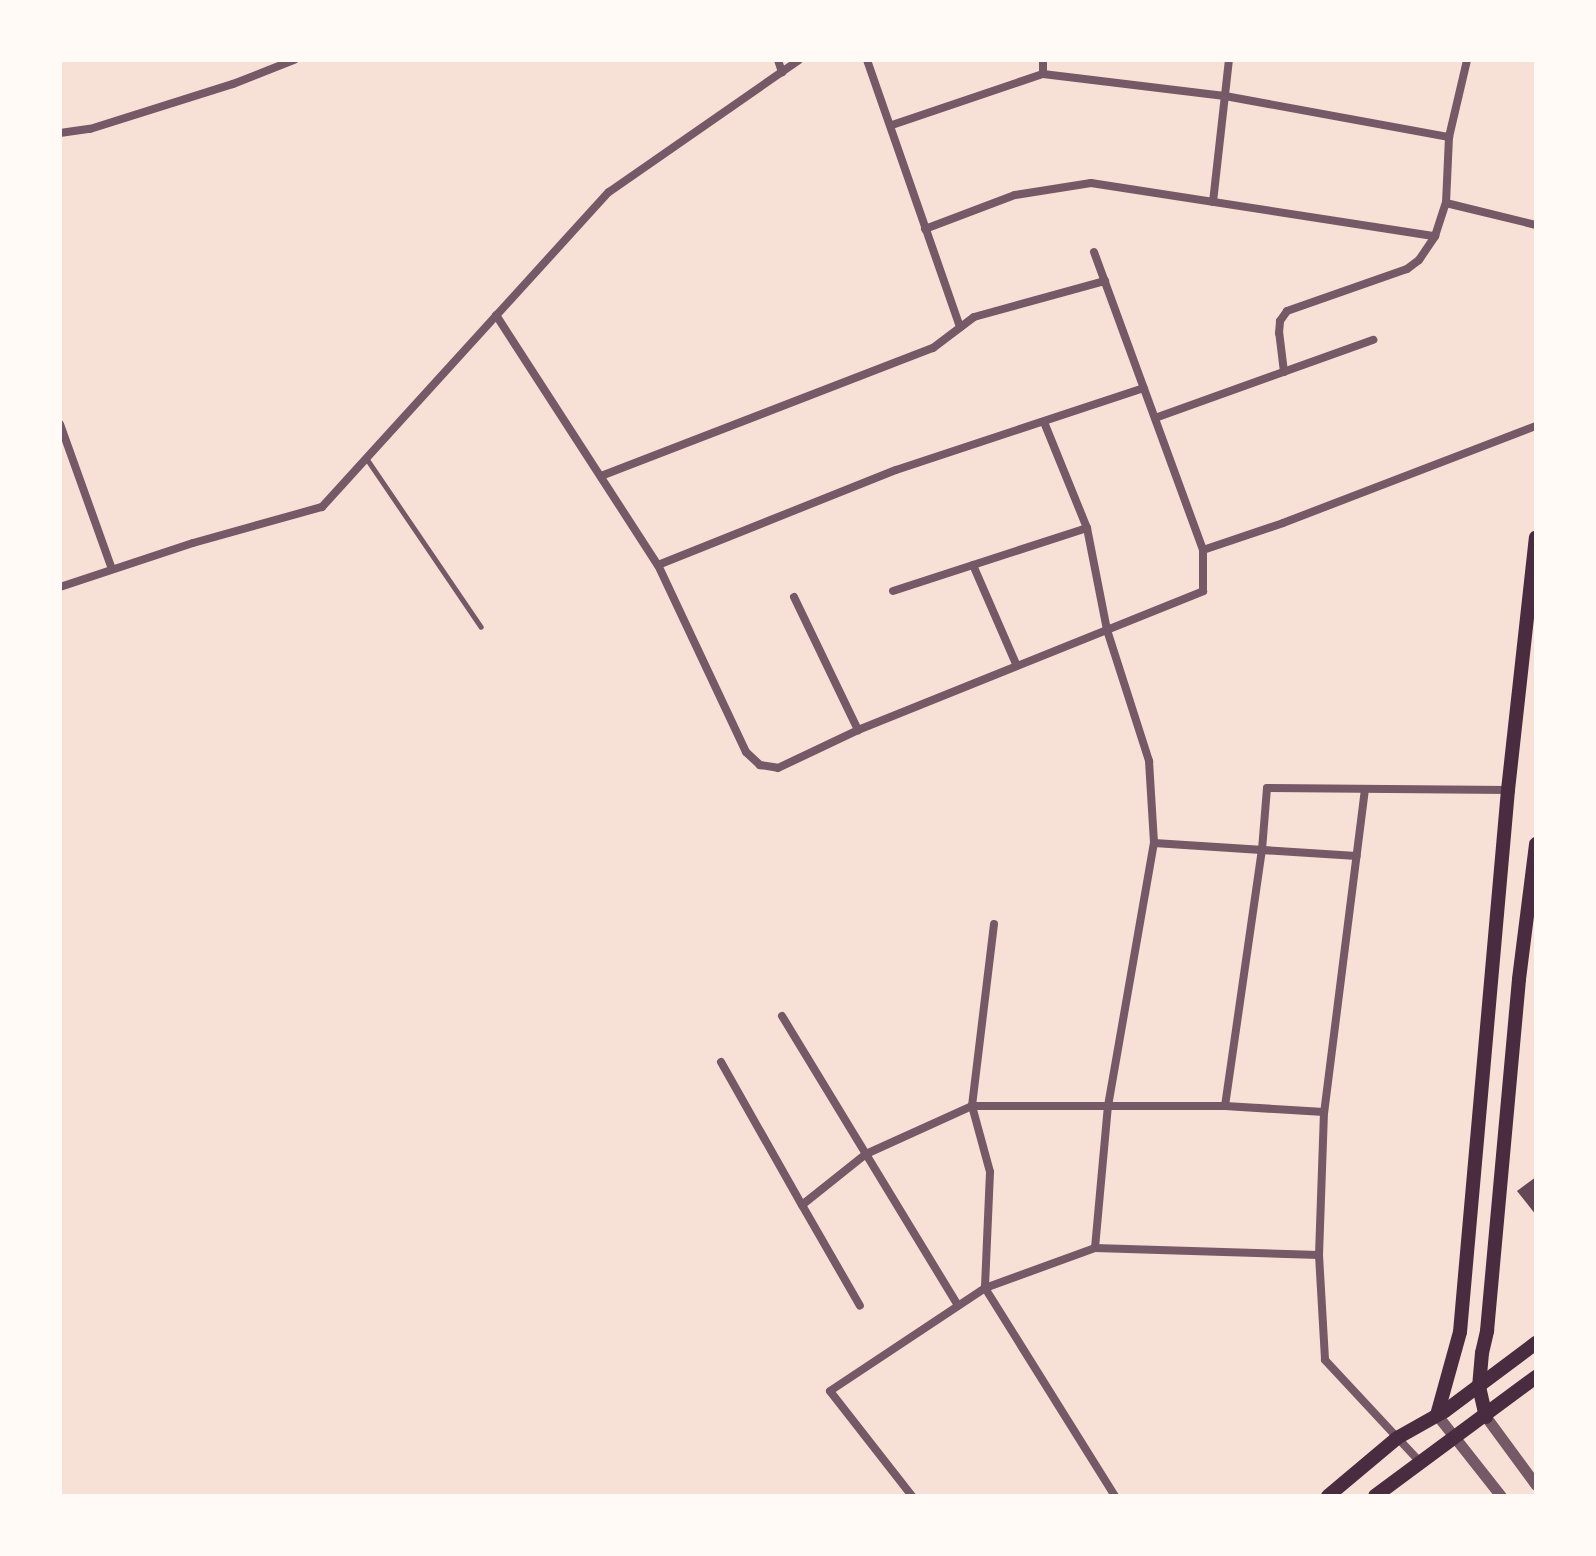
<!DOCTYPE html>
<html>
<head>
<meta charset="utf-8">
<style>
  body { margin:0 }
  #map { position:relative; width:1596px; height:1556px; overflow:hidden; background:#f7e1d7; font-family:Karla,sans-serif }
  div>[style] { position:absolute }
  .building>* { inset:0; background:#644757 }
  .service>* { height:5px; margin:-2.5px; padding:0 2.5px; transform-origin:2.5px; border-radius:2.5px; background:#755966 }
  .minor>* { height:8px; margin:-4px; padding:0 4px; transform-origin:4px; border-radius:4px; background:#755966 }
  .tertiary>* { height:11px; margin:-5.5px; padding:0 5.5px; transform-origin:5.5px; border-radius:5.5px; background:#755966 }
  .primary>* { height:14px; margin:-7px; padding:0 7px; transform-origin:7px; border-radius:7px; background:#4a2c40 }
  span { translate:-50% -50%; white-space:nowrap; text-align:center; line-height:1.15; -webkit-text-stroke:6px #fffaf5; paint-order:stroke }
  .frame { position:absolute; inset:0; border:62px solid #fffaf5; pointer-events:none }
</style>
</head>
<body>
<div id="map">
  <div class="building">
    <div style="clip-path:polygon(1536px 1177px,1536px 1215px,1517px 1191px)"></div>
  </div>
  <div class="service">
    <div style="left:366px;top:458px;width:204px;rotate:55.8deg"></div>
  </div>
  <div class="minor">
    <div style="left:778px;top:60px;width:13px;rotate:72deg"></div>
    <div style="left:867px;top:60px;width:283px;rotate:70.8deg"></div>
    <div style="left:1043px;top:60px;width:14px;rotate:90deg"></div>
    <div style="left:892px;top:125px;width:159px;rotate:-18.7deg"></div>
    <div style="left:1043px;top:74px;width:183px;rotate:6.9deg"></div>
    <div style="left:1225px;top:96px;width:228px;rotate:10.4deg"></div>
    <div style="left:60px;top:133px;width:30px;rotate:-8deg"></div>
    <div style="left:90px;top:129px;width:150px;rotate:-17.5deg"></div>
    <div style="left:233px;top:84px;width:66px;rotate:-21.5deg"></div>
    <div style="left:1213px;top:202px;width:143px;rotate:-83.6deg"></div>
    <div style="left:1446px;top:203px;width:93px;rotate:13.7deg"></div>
    <div style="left:925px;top:229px;width:96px;rotate:-20.7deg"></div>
    <div style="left:1015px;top:195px;width:77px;rotate:-9deg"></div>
    <div style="left:1091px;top:183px;width:348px;rotate:8.8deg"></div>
    <div style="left:1094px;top:252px;width:317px;rotate:69.9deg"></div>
    <div style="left:1203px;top:550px;width:84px;rotate:-18.6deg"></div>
    <div style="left:1283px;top:523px;width:271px;rotate:-21deg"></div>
    <div style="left:496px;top:315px;width:298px;rotate:57.1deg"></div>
    <div style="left:658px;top:565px;width:207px;rotate:64.8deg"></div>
    <div style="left:746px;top:752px;width:19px;rotate:43deg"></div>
    <div style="left:760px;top:765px;width:18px;rotate:9deg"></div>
    <div style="left:778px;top:768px;width:89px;rotate:-25.4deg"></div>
    <div style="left:858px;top:730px;width:372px;rotate:-21.9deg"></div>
    <div style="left:1203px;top:591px;width:41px;rotate:-90deg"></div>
    <div style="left:1284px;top:372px;width:39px;rotate:-97deg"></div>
    <div style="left:1279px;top:333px;width:12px;rotate:-85deg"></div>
    <div style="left:1280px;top:321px;width:12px;rotate:-55deg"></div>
    <div style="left:1287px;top:311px;width:127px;rotate:-19.3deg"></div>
    <div style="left:1407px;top:269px;width:15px;rotate:-37deg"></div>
    <div style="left:1419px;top:260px;width:29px;rotate:-56deg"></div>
    <div style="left:1435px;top:236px;width:35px;rotate:-72deg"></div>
    <div style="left:1446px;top:203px;width:66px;rotate:-87.4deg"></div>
    <div style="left:1449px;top:137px;width:79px;rotate:-76.8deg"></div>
    <div style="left:1155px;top:418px;width:232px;rotate:-19.7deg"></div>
    <div style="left:60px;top:424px;width:154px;rotate:70.3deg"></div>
    <div style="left:601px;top:476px;width:356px;rotate:-21.1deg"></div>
    <div style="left:933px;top:348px;width:51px;rotate:-37.1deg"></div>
    <div style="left:974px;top:317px;width:136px;rotate:-15.4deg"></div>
    <div style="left:1087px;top:528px;width:104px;rotate:78.9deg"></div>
    <div style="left:1107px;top:630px;width:138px;rotate:72.2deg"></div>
    <div style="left:1149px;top:761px;width:82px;rotate:86.5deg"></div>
    <div style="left:1154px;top:843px;width:203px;rotate:3.7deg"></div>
    <div style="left:658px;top:565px;width:256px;rotate:-21.8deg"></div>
    <div style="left:896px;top:470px;width:261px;rotate:-18.3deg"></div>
    <div style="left:973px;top:565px;width:110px;rotate:66.5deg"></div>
    <div style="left:60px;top:587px;width:140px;rotate:-18.3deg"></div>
    <div style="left:193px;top:543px;width:134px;rotate:-15.6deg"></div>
    <div style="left:322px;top:507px;width:426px;rotate:-47.7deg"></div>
    <div style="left:609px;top:192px;width:231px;rotate:-34.8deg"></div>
    <div style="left:893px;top:591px;width:204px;rotate:-18deg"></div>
    <div style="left:1087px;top:528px;width:114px;rotate:-112.1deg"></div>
    <div style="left:794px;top:597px;width:148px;rotate:64.3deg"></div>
    <div style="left:1365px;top:789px;width:326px;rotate:97.2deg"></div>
    <div style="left:1324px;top:1112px;width:143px;rotate:92deg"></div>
    <div style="left:1319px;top:1255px;width:105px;rotate:86.7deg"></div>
    <div style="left:1325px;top:1360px;width:139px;rotate:47deg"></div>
    <div style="left:994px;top:924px;width:183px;rotate:96.9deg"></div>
    <div style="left:972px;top:1106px;width:68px;rotate:74.7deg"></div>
    <div style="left:990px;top:1172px;width:116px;rotate:92.5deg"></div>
    <div style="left:985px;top:1288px;width:245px;rotate:58deg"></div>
    <div style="left:782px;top:1016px;width:339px;rotate:58.7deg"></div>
    <div style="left:721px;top:1062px;width:164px;rotate:60.5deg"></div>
    <div style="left:802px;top:1205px;width:82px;rotate:-38.6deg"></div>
    <div style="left:866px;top:1154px;width:116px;rotate:-24.4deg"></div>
    <div style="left:972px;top:1106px;width:253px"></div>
    <div style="left:1225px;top:1106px;width:99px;rotate:3.5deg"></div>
    <div style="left:1225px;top:1106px;width:259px;rotate:-81.8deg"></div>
    <div style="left:1262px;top:850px;width:62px;rotate:-85.4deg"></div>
    <div style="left:1267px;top:788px;width:241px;rotate:0.5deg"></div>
    <div style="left:802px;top:1205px;width:116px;rotate:60.1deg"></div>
    <div style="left:1095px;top:1248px;width:143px;rotate:-84.8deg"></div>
    <div style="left:1108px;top:1106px;width:267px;rotate:-80.1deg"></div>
    <div style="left:912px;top:1496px;width:133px;rotate:-128deg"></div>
    <div style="left:830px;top:1391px;width:186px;rotate:-33.6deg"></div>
    <div style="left:985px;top:1288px;width:117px;rotate:-20deg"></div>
    <div style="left:1095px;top:1248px;width:224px;rotate:1.8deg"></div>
  </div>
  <div class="tertiary">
    <div style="left:1437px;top:1415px;width:103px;rotate:51.7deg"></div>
    <div style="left:1486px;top:1417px;width:84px;rotate:53.7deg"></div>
  </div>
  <div class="primary">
    <div style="left:1437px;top:1415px;width:86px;rotate:-74.5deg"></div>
    <div style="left:1460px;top:1332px;width:544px;rotate:-84.94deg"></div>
    <div style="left:1508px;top:790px;width:254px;rotate:-83.7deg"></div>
    <div style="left:1486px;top:1417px;width:31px;rotate:-103deg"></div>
    <div style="left:1479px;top:1387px;width:34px;rotate:-85deg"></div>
    <div style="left:1482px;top:1353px;width:23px;rotate:-77deg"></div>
    <div style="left:1487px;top:1331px;width:353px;rotate:-84.8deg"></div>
    <div style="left:1519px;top:979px;width:136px;rotate:-82.8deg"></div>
    <div style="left:1328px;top:1496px;width:90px;rotate:-40deg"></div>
    <div style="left:1397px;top:1438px;width:55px;rotate:-29.4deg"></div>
    <div style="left:1445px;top:1411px;width:114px;rotate:-36.8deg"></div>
    <div style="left:1375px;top:1496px;width:200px;rotate:-36.5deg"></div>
  </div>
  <div class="frame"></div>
</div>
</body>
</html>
